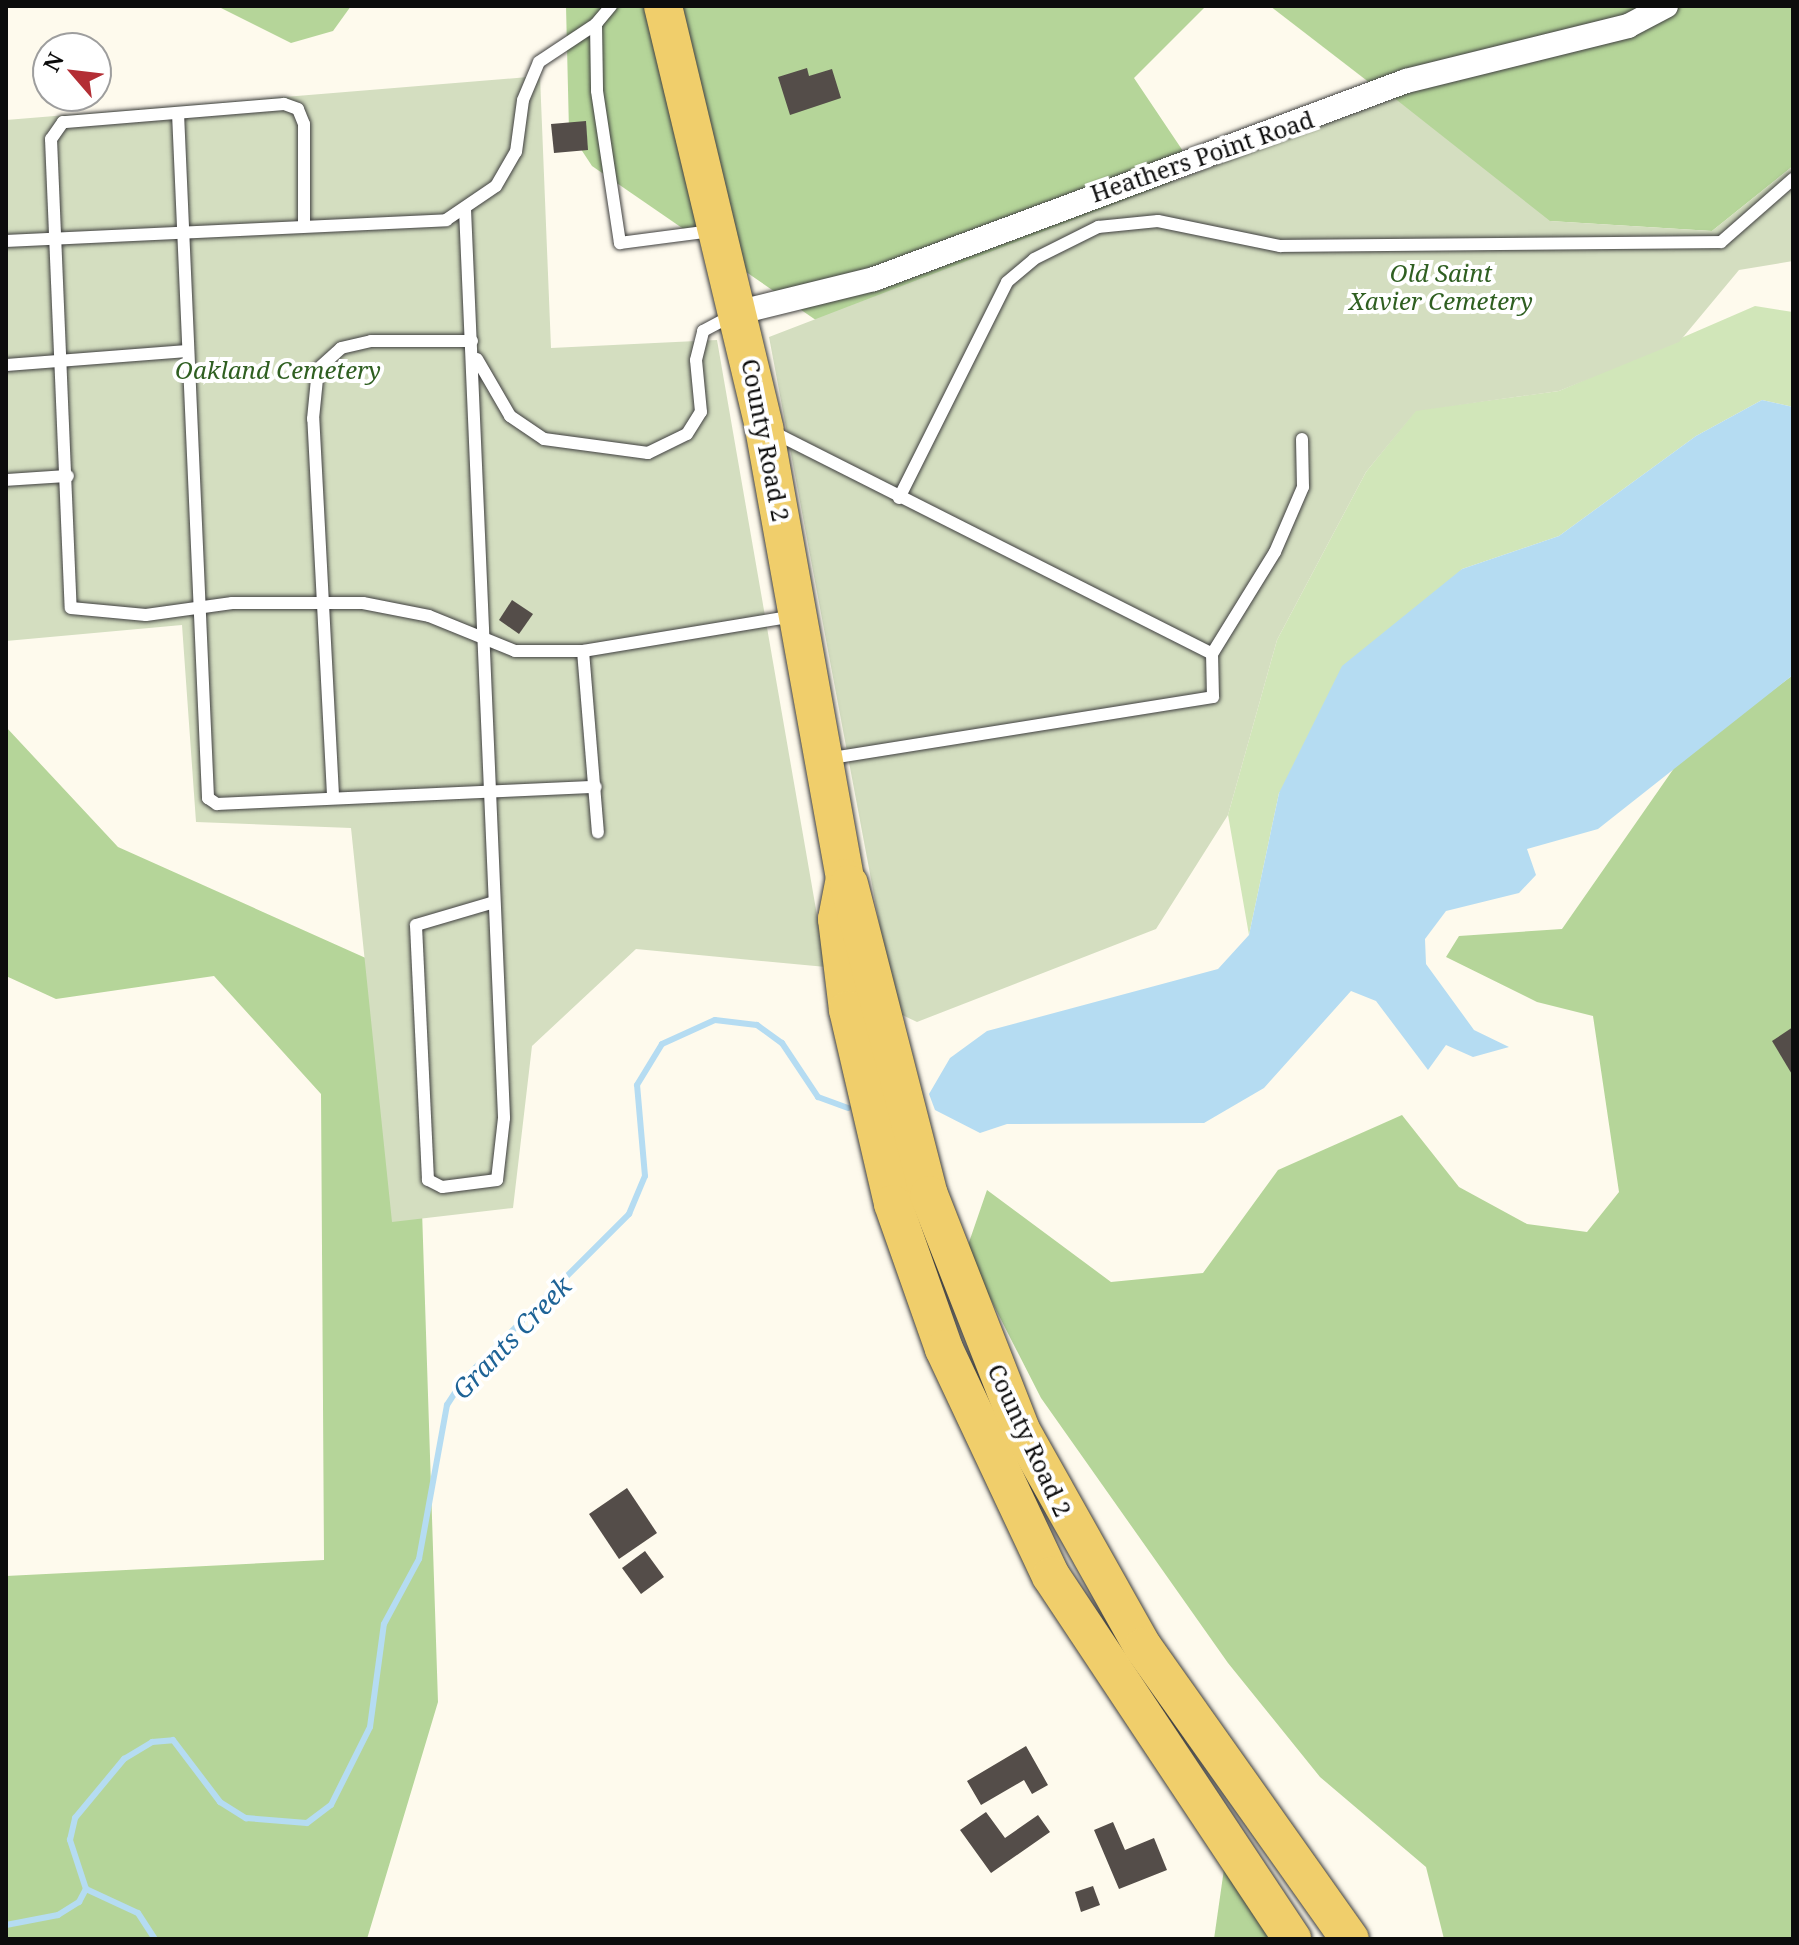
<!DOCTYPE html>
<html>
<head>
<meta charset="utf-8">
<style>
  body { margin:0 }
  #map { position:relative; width:1799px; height:1945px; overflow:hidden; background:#fefaed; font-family:"Noto Serif",serif }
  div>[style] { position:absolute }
  .green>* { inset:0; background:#d1e6b9 }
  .forest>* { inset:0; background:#b5d599 }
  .cemetery>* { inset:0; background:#d4dec0 }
  .water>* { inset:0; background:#b5dcf2 }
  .stream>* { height:6px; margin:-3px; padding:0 3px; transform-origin:3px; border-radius:3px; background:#b5dcf2 }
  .building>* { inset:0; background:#544d49 }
  .roads { filter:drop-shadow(0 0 2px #3f3f3f) drop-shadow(0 0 2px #3f3f3f) }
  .lane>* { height:12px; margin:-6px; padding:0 6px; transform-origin:6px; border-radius:6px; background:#fff }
  .street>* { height:24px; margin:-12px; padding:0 12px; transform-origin:12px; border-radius:12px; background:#fff }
  .primary>* { height:38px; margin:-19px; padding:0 19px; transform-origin:19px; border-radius:19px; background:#f0ce6b }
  span { translate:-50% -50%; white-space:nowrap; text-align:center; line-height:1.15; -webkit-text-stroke:8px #fff; paint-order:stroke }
  .street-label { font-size:24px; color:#0c0c0c }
  .park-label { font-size:24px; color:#2f5f21; font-style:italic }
  .water-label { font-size:26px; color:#1e6396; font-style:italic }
  .frame { position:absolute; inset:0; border:8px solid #0c0c0c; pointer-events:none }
  .north { position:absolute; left:32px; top:32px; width:80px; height:80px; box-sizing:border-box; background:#fff; border:2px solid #9e9e9e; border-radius:50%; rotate:298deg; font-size:22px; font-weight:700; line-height:32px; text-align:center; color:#0c0c0c }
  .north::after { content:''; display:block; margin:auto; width:28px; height:36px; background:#b32e35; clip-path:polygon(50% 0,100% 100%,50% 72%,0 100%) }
</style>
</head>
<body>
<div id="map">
  <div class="green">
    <div style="clip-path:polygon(1755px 306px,1793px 312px,1793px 407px,1762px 400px,1696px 436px,1559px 536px,1462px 569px,1279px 793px,1249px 935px,1228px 815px,1277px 640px,1366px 472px,1416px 410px,1559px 391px)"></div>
  </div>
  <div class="forest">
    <div style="clip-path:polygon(217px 6px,351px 6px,333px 31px,291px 43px)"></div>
    <div style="clip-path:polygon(566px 6px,1206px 6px,1134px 78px,1189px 160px,980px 433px,592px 166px,569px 131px)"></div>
    <div style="clip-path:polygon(1270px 6px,1793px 6px,1793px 166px,1712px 231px,1549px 221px)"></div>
    <div style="clip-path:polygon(1793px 675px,1793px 1939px,1444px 1939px,1426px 1867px,1320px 1777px,1228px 1663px,1041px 1398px,966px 1251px,987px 1190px,1111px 1282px,1203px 1273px,1278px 1170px,1402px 1115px,1459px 1187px,1527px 1224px,1587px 1232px,1619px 1192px,1593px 1016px,1537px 1002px,1446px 957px,1459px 936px,1562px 929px,1679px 761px)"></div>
    <div style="clip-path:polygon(6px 727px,118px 847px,388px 968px,415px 995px,438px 1702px,367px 1939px,6px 1939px,6px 1576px,324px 1560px,321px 1094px,214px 976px,56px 999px,6px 976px)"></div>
    <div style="clip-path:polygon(1225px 1862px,1280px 1939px,1214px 1939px)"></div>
  </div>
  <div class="cemetery">
    <div style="clip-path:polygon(540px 76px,551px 348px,717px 340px,826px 967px,636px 949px,532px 1046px,513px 1208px,392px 1222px,351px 828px,196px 822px,182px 625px,6px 641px,6px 120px)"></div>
    <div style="clip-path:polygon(1393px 97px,1550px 221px,1712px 231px,1793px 166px,1793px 261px,1739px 270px,1679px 342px,1559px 391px,1416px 411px,1366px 472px,1277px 640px,1228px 815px,1156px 929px,917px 1022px,896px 1012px,769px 337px)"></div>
  </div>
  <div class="water">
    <div style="clip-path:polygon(1762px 400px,1793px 407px,1793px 675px,1598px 829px,1527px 849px,1536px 875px,1519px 893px,1446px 911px,1425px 939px,1426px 964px,1474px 1030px,1509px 1047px,1473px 1057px,1446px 1045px,1428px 1070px,1376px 1001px,1351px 991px,1264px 1088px,1204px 1123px,1007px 1124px,980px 1133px,935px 1110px,929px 1094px,950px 1058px,987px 1031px,1218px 969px,1249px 935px,1279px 793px,1342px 666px,1462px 569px,1559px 536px,1696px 436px)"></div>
  </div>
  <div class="stream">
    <div style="left:86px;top:1889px;width:57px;rotate:24.8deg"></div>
    <div style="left:138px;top:1913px;width:31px;rotate:57deg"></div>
    <div style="left:6px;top:1925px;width:53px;rotate:-10.9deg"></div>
    <div style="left:58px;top:1915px;width:25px;rotate:-32deg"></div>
    <div style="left:79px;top:1902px;width:15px;rotate:-62deg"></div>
    <div style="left:86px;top:1889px;width:52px;rotate:-108.1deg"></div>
    <div style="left:70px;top:1840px;width:23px;rotate:-77deg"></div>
    <div style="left:75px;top:1818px;width:77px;rotate:-50.3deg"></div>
    <div style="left:124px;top:1759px;width:33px;rotate:-31deg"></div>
    <div style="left:152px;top:1742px;width:21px;rotate:-5deg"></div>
    <div style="left:173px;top:1740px;width:78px;rotate:52.8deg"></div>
    <div style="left:220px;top:1802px;width:31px;rotate:32deg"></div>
    <div style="left:246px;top:1818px;width:61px;rotate:4.7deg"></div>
    <div style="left:307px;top:1823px;width:30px;rotate:-37deg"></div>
    <div style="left:331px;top:1805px;width:87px;rotate:-63.4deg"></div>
    <div style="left:370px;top:1727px;width:104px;rotate:-82.3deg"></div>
    <div style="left:384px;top:1624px;width:74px;rotate:-61.7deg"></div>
    <div style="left:419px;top:1559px;width:157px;rotate:-79.7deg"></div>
    <div style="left:447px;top:1405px;width:30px;rotate:-57deg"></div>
    <div style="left:463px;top:1380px;width:235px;rotate:-45deg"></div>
    <div style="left:629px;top:1214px;width:41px;rotate:-67.2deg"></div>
    <div style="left:645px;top:1176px;width:91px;rotate:-95deg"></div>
    <div style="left:637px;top:1085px;width:48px;rotate:-58.6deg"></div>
    <div style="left:662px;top:1044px;width:58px;rotate:-24.4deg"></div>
    <div style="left:715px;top:1020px;width:42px;rotate:6.8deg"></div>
    <div style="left:757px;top:1025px;width:31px;rotate:36deg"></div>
    <div style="left:782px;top:1043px;width:65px;rotate:56.3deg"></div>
    <div style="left:818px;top:1097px;width:32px;rotate:20deg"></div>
  </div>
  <div class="building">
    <div style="clip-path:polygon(807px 68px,809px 76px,832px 69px,841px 98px,790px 115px,778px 77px)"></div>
    <div style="clip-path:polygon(586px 121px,588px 150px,554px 153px,551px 124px)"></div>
    <div style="clip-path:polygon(512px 600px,533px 614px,519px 634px,499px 620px)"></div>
    <div style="clip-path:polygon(1793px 1027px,1793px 1076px,1772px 1041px)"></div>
    <div style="clip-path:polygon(627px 1488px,657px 1533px,619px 1559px,589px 1514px)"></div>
    <div style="clip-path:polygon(645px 1551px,664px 1577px,641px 1594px,622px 1568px)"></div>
    <div style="clip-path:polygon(1026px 1746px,1048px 1785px,1032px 1794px,1024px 1780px,981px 1805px,967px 1781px)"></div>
    <div style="clip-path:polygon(986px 1812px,1005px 1838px,1038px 1815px,1050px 1832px,991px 1873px,960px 1830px)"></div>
    <div style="clip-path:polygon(1113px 1822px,1125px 1850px,1154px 1838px,1167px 1870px,1119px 1889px,1094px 1830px)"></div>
    <div style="clip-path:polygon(1093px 1886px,1100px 1905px,1081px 1912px,1075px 1892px)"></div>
  </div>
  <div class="roads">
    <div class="lane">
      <div style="left:611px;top:6px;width:23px;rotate:130deg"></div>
      <div style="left:596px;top:24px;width:67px;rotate:89.1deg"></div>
      <div style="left:597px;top:91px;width:154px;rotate:81.4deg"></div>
      <div style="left:620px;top:243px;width:92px;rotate:-7.5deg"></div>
      <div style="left:178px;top:113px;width:686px;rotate:87.49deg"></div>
      <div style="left:208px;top:798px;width:11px;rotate:34deg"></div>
      <div style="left:217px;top:804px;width:379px;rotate:-2.6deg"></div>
      <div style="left:465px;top:209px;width:910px;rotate:87.54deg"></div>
      <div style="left:504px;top:1118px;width:62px;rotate:96.4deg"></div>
      <div style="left:497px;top:1180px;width:55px;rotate:172.7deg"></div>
      <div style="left:442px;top:1187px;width:16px;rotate:-153deg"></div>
      <div style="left:428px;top:1180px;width:255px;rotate:-92.7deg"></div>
      <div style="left:416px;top:925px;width:81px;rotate:-16.4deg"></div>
      <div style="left:304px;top:222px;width:98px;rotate:-90deg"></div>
      <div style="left:304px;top:124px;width:16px;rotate:-112deg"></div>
      <div style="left:298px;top:109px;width:15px;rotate:-160deg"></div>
      <div style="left:284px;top:104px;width:222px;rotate:175.3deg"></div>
      <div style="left:63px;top:122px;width:21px;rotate:125deg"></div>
      <div style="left:51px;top:139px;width:469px;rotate:87.6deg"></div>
      <div style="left:71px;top:608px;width:75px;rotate:5.3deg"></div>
      <div style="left:146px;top:615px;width:87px;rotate:-7.9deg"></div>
      <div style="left:232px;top:603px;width:131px"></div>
      <div style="left:363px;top:603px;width:67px;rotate:11.1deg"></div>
      <div style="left:429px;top:616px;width:93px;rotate:22.1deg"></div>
      <div style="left:515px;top:651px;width:68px"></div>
      <div style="left:583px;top:651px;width:215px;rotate:-9.4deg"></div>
      <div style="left:6px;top:241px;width:441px;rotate:-2.7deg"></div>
      <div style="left:446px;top:220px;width:60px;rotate:-34.2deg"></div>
      <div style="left:496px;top:186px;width:39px;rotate:-60deg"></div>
      <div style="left:516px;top:152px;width:52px;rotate:-82.3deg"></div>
      <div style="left:523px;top:100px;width:41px;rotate:-67.2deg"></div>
      <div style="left:539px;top:62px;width:69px;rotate:-33.7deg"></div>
      <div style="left:477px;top:359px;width:66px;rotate:59.9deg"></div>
      <div style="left:510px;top:416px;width:41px;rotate:34.1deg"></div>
      <div style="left:544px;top:439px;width:105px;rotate:7.7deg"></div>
      <div style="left:648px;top:453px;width:43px;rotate:-26deg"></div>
      <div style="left:687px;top:434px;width:26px;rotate:-58deg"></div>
      <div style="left:701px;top:412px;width:52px;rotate:-95.5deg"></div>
      <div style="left:696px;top:360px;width:30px;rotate:-76deg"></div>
      <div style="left:703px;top:331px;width:34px;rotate:-28deg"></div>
      <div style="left:6px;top:365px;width:182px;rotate:-4.4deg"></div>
      <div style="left:771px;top:431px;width:494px;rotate:26.8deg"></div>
      <div style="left:6px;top:480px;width:62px;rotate:-3.7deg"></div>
      <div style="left:899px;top:498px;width:241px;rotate:-63.4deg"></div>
      <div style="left:1007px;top:282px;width:35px;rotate:-40deg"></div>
      <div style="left:1034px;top:259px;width:72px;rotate:-26.6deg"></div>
      <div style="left:1098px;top:227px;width:60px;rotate:-5.7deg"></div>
      <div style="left:1158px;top:221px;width:125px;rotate:11.6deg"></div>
      <div style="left:1280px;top:246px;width:441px;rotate:-0.5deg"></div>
      <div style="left:1721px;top:242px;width:96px;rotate:-41.2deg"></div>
      <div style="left:583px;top:651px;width:182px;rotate:85.3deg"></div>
      <div style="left:826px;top:759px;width:392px;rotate:-9.1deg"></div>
      <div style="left:1213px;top:697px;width:43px;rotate:-91.3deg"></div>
      <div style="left:1212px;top:654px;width:120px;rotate:-58.3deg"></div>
      <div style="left:1275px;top:552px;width:71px;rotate:-66.7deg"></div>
      <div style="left:1303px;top:487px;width:48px;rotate:-91.2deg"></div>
      <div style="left:333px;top:795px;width:377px;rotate:-93deg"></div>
      <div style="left:313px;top:419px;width:50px;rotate:-84.3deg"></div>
      <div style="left:318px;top:369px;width:31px;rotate:-42deg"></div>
      <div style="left:341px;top:348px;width:31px;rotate:-13deg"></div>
      <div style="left:371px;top:341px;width:101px"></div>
    </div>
    <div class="street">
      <div style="left:740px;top:312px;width:138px;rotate:-13.8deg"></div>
      <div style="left:874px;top:279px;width:568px;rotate:-20.41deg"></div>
      <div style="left:1406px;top:81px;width:229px;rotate:-13.9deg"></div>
      <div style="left:1628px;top:26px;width:43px;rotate:-27.8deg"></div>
    </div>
    <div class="primary">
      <div style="left:663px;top:6px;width:434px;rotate:76.5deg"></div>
      <div style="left:764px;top:428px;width:457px;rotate:79.8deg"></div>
      <div style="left:845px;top:878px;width:42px;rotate:101deg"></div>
      <div style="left:837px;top:919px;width:92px;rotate:83.1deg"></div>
      <div style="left:848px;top:1010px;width:199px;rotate:76.9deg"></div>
      <div style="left:893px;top:1204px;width:154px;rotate:70.6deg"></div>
      <div style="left:944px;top:1349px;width:251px;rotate:64.8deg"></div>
      <div style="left:1051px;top:1576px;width:436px;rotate:56.4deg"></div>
      <div style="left:849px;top:884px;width:321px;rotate:75.6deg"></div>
      <div style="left:929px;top:1195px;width:252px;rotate:68.6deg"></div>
      <div style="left:1021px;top:1430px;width:249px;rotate:60.7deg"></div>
      <div style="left:1143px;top:1647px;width:358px;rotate:54.7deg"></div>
    </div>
  </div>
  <div class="street-label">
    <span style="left:1202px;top:156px;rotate:-19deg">Heathers Point Road</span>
    <span style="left:766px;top:440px;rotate:79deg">County Road 2</span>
    <span style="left:1030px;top:1440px;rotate:65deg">County Road 2</span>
  </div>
  <div class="park-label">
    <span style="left:1441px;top:287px">Old Saint<br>Xavier Cemetery</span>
    <span style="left:278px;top:370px">Oakland Cemetery</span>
  </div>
  <div class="water-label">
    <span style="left:512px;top:1338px;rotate:-46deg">Grants Creek</span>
  </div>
  <div class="frame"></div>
  <div class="north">N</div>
</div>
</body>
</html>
